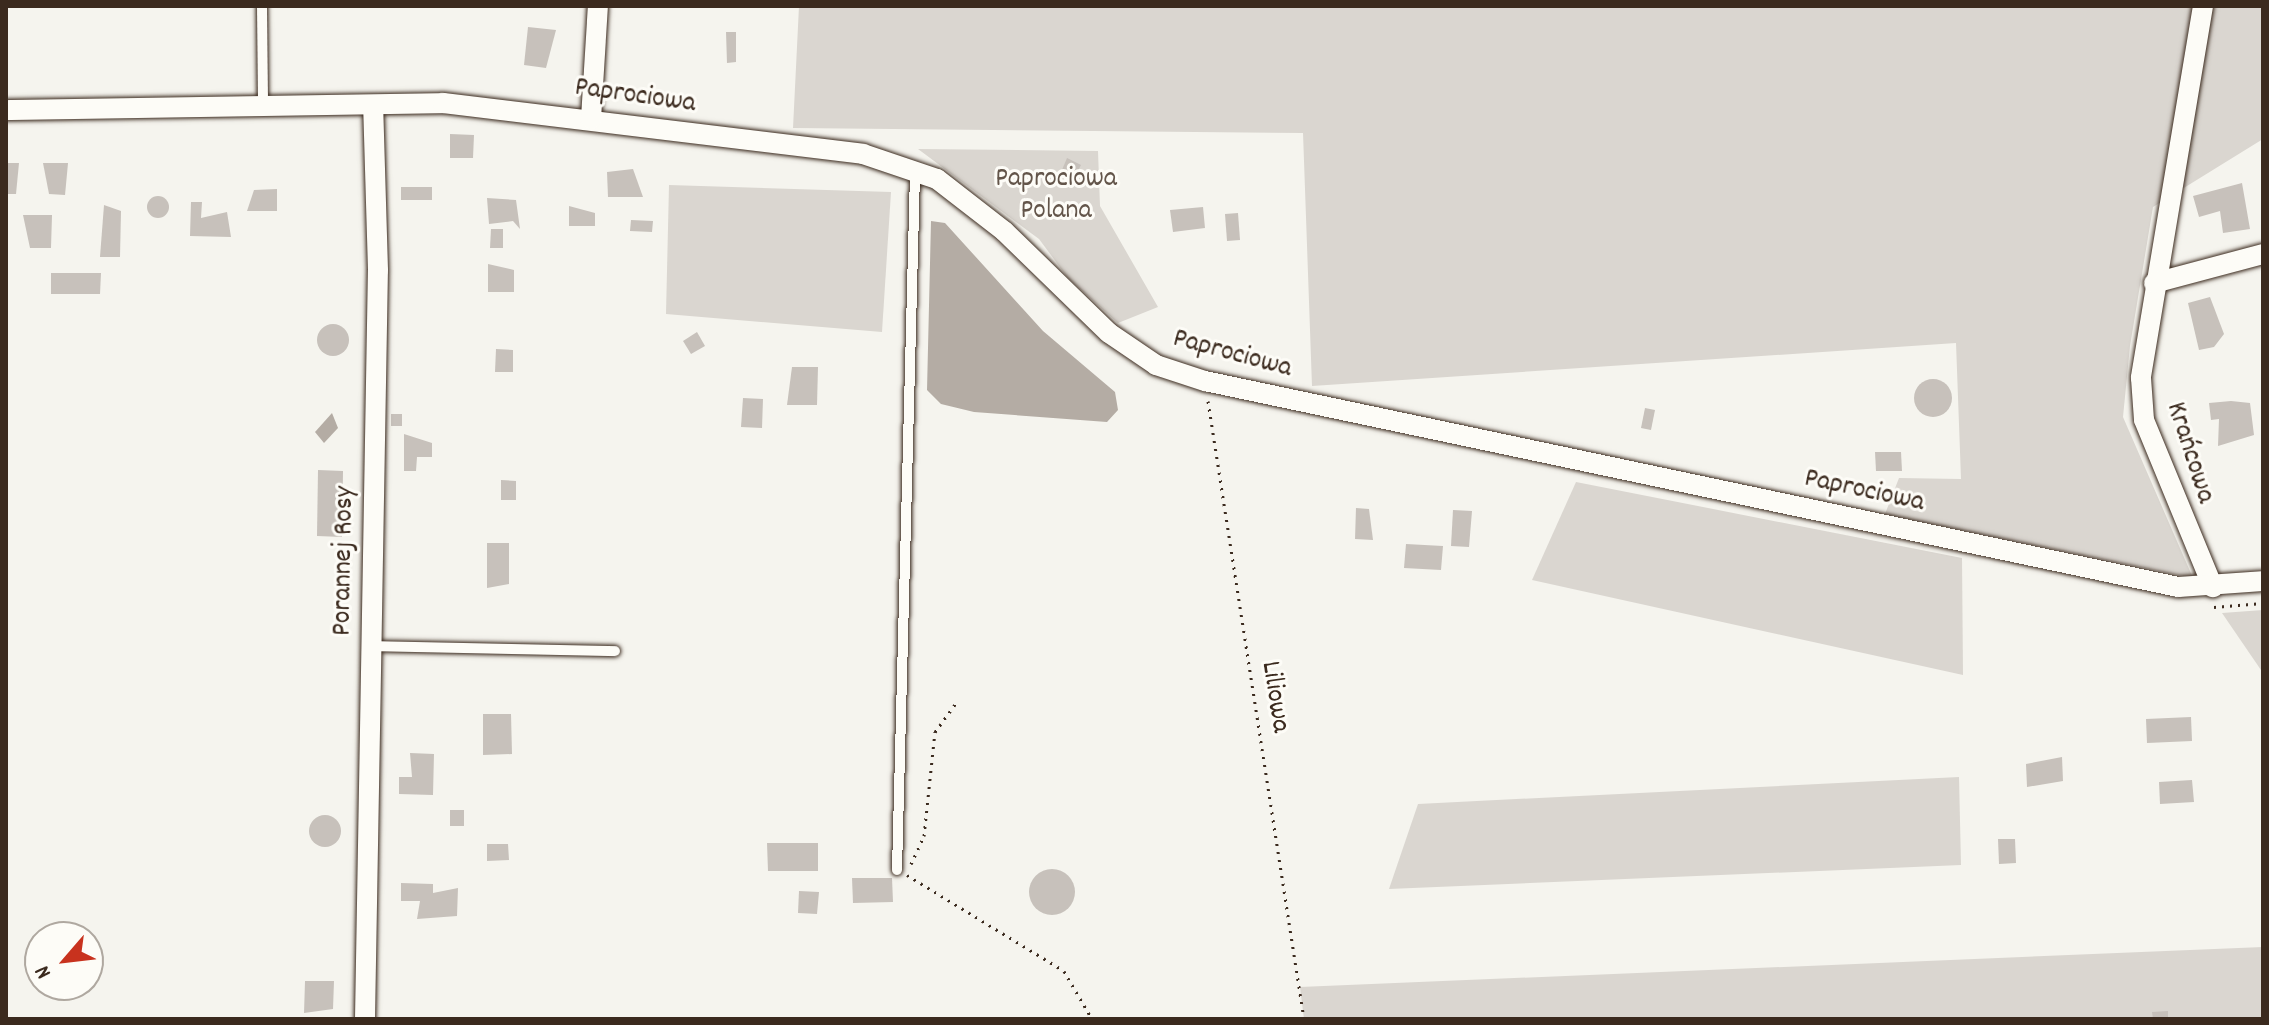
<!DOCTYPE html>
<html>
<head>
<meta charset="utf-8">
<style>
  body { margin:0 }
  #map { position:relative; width:2269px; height:1025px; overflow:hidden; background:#f5f4ee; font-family:Dekko,sans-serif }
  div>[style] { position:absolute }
  .green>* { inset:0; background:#dad6d0 }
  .water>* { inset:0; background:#b4aca4 }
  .building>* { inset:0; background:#c7c1bb }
  .round { border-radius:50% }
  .path>* { height:3px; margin-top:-1.5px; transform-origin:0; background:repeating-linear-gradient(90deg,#3b2a1e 0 2px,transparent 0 8px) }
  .roads { filter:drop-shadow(0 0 2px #3b2a1e) drop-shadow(0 0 2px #3b2a1e) }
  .service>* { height:10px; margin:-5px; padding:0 5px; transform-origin:5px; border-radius:5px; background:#fdfcf7 }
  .minor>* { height:20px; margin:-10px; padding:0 10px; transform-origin:10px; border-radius:10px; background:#fdfcf7 }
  span { translate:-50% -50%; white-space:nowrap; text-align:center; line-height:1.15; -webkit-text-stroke:6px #fdfcf7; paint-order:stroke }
  .street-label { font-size:28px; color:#3b2a1e }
  .park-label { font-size:28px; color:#63554a }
  .frame { position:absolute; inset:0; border:8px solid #3b2a1e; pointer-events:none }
  .north { position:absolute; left:24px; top:921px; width:80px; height:80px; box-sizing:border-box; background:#fdfcf7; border:2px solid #afa8a0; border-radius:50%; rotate:242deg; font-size:22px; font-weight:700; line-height:32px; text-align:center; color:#3b2a1e }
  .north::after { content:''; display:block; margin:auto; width:28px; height:36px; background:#c8321e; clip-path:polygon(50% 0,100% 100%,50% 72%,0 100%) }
</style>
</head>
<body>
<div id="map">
  <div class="green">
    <div style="clip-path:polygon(799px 6px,2263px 6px,2263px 139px,2153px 207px,2130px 346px,2123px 417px,2193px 578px,1885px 514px,1899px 478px,1961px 479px,1956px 343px,1312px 386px,1303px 133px,793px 128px)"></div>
    <div style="clip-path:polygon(918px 149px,1098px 151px,1100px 206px,1158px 307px,1118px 323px,1068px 278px,1039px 239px)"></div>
    <div style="clip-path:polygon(669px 185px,891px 192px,882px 332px,666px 314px)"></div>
    <div style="clip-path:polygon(1576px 482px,1962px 558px,1963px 675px,1532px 580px)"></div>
    <div style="clip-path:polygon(2263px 610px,2263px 673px,2222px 613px)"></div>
    <div style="clip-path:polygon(1959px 777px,1961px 865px,1389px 889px,1418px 804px)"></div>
    <div style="clip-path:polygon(2263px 947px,2263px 1019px,1304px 1019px,1300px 987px)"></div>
  </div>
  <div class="water">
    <div style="clip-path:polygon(931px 221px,945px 223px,1043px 331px,1115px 392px,1118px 410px,1107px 422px,974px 412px,941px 404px,927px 390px)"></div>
    <div style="clip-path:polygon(332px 413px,338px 428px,324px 443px,315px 432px)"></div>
  </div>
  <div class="building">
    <div style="clip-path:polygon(528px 27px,556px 30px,546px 68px,524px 65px)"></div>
    <div style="clip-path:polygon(726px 32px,736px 32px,736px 62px,727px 63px)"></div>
    <div style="clip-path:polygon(450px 134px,474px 135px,473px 158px,450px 158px)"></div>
    <div style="clip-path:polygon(1067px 158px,1081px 165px,1072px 183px,1059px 177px)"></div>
    <div style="clip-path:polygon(6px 163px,19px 163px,16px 194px,6px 194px)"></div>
    <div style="clip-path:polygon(43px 163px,68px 163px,65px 195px,49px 194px)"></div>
    <div style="clip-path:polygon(633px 169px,643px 197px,608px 197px,607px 172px)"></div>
    <div style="clip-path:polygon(2242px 183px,2250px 229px,2223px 233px,2220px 211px,2199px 217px,2193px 196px)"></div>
    <div style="clip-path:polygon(401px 187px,432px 187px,432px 200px,401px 200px)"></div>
    <div style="clip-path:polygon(277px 189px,277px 211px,247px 211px,254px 190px)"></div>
    <div class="round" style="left:147px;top:196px;width:22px;height:22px"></div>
    <div style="clip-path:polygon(487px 198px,516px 200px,520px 229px,513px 221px,489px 224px)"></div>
    <div style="clip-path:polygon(191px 202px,202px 202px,201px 218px,227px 212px,231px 237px,190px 236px)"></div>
    <div style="clip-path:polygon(104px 205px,121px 211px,120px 257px,100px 257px)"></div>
    <div style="clip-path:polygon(569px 206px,595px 213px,595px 226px,569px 226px)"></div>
    <div style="clip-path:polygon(1203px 207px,1205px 228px,1173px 232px,1170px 210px)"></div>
    <div style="clip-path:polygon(1238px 213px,1240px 240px,1227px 241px,1225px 214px)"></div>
    <div style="clip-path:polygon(23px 215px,52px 215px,51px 248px,30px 248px)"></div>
    <div style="clip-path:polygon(631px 220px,653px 221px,652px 232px,630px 231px)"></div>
    <div style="clip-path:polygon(491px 229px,503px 229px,503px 248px,490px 248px)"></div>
    <div style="clip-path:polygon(488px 264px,514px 270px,514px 292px,488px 292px)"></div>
    <div style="clip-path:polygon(51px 273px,101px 273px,100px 294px,51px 294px)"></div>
    <div style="clip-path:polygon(2210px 297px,2224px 334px,2214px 347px,2199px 350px,2188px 303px)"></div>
    <div class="round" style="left:317px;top:324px;width:32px;height:32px"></div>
    <div style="clip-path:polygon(697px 332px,705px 346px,691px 354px,683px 341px)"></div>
    <div style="clip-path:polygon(496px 349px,513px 350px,513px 372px,495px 372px)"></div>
    <div style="clip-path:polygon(792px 367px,818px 367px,817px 405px,787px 405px)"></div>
    <div class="round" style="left:1914px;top:379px;width:38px;height:38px"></div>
    <div style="clip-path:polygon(743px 398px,763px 399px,762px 428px,741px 427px)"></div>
    <div style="clip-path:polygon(2231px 401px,2250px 403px,2254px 435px,2218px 446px,2219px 419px,2211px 420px,2209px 403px)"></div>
    <div style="clip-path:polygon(1645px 408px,1655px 410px,1651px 430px,1641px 428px)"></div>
    <div style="clip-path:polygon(391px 414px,402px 414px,402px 426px,391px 426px)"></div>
    <div style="clip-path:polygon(404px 434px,432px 443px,432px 457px,417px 457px,416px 471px,404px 471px)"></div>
    <div style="clip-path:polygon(1875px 452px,1901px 452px,1902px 471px,1876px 471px)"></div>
    <div style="clip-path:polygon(318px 470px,343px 471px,342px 537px,317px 536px)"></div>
    <div style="clip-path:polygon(501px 480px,516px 481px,516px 500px,501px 500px)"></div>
    <div style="clip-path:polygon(1356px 508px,1369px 509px,1373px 540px,1355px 539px)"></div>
    <div style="clip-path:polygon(1453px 510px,1472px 511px,1469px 547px,1451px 546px)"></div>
    <div style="clip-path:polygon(487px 543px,509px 543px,509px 584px,487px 588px)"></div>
    <div style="clip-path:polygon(1406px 544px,1443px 546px,1441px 570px,1404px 568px)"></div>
    <div style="clip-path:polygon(483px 714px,511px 714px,512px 754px,483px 755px)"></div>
    <div style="clip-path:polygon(2191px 717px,2192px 741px,2147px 743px,2146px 719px)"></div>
    <div style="clip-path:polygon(410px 753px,434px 754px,433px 795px,399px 794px,399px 777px,412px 777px)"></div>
    <div style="clip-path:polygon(2062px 757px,2063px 781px,2027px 787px,2026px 764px)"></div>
    <div style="clip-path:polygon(2192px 780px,2194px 802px,2160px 804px,2159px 782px)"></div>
    <div style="clip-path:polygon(450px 810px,464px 810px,464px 826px,450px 826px)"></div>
    <div class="round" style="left:309px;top:815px;width:32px;height:32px"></div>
    <div style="clip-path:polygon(1998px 839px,2015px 839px,2016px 863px,1999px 864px)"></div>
    <div style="clip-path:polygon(767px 843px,818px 843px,818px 871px,768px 871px)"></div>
    <div style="clip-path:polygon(487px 844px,508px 844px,509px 860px,487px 861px)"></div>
    <div class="round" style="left:1029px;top:869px;width:46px;height:46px"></div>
    <div style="clip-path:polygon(852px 878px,892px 878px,893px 902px,853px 903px)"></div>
    <div style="clip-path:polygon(401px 883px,433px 884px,433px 893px,458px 888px,457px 916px,417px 919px,420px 901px,401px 901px)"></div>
    <div style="clip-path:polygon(799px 891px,819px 892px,817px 914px,798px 913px)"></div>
    <div style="clip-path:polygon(305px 981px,334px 981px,333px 1009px,304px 1013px)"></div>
    <div style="clip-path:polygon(2168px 1011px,2168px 1019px,2153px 1019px,2152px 1012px)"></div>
  </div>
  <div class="path">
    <div style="left:1208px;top:401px;width:625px;rotate:81.17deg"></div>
    <div style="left:2214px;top:607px;width:49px;rotate:-4.7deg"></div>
    <div style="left:911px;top:864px;width:31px;rotate:-65deg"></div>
    <div style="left:924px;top:836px;width:105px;rotate:-84deg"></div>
    <div style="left:935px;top:732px;width:39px;rotate:-54deg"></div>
    <div style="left:907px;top:875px;width:184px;rotate:31.4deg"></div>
    <div style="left:1064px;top:971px;width:56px;rotate:59.7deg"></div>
  </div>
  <div class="roads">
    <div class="service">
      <div style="left:262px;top:6px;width:102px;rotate:89.4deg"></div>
      <div style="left:372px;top:646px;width:243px;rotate:1.2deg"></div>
      <div style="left:897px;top:870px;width:699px;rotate:-88.52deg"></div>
    </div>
    <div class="minor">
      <div style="left:2203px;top:6px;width:377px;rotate:99.5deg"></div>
      <div style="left:2141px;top:378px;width:42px;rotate:85.9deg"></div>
      <div style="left:2144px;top:420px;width:181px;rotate:67.6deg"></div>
      <div style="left:6px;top:110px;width:437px;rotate:-0.9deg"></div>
      <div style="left:443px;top:103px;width:423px;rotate:6.9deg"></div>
      <div style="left:863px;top:154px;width:78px;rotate:18.7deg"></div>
      <div style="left:937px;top:179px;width:85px;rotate:37.8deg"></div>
      <div style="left:1004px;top:231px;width:146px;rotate:44.2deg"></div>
      <div style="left:1109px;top:333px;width:57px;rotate:34.2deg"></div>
      <div style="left:1156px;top:365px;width:52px;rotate:18.1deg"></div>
      <div style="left:1205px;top:381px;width:995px;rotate:11.95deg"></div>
      <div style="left:2178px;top:587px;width:85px;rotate:-4deg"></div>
      <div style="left:591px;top:119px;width:113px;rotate:-86.5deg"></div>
      <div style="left:2154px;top:283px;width:113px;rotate:-14.9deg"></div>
      <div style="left:365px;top:1019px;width:749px;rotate:-89.01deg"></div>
      <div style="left:378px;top:270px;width:165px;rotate:-91.7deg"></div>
    </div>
  </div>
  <div class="street-label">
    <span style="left:635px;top:97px;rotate:8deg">Paprociowa</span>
    <span style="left:1232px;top:355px;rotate:15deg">Paprociowa</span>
    <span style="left:2189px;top:453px;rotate:72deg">Krańcowa</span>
    <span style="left:1864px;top:492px;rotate:12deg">Paprociowa</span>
    <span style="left:345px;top:561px;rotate:-89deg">Porannej Rosy</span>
    <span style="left:1274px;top:697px;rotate:81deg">Liliowa</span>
  </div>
  <div class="park-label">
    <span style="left:1056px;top:196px">Paprociowa<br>Polana</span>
  </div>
  <div class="frame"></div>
  <div class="north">N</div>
</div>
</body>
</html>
